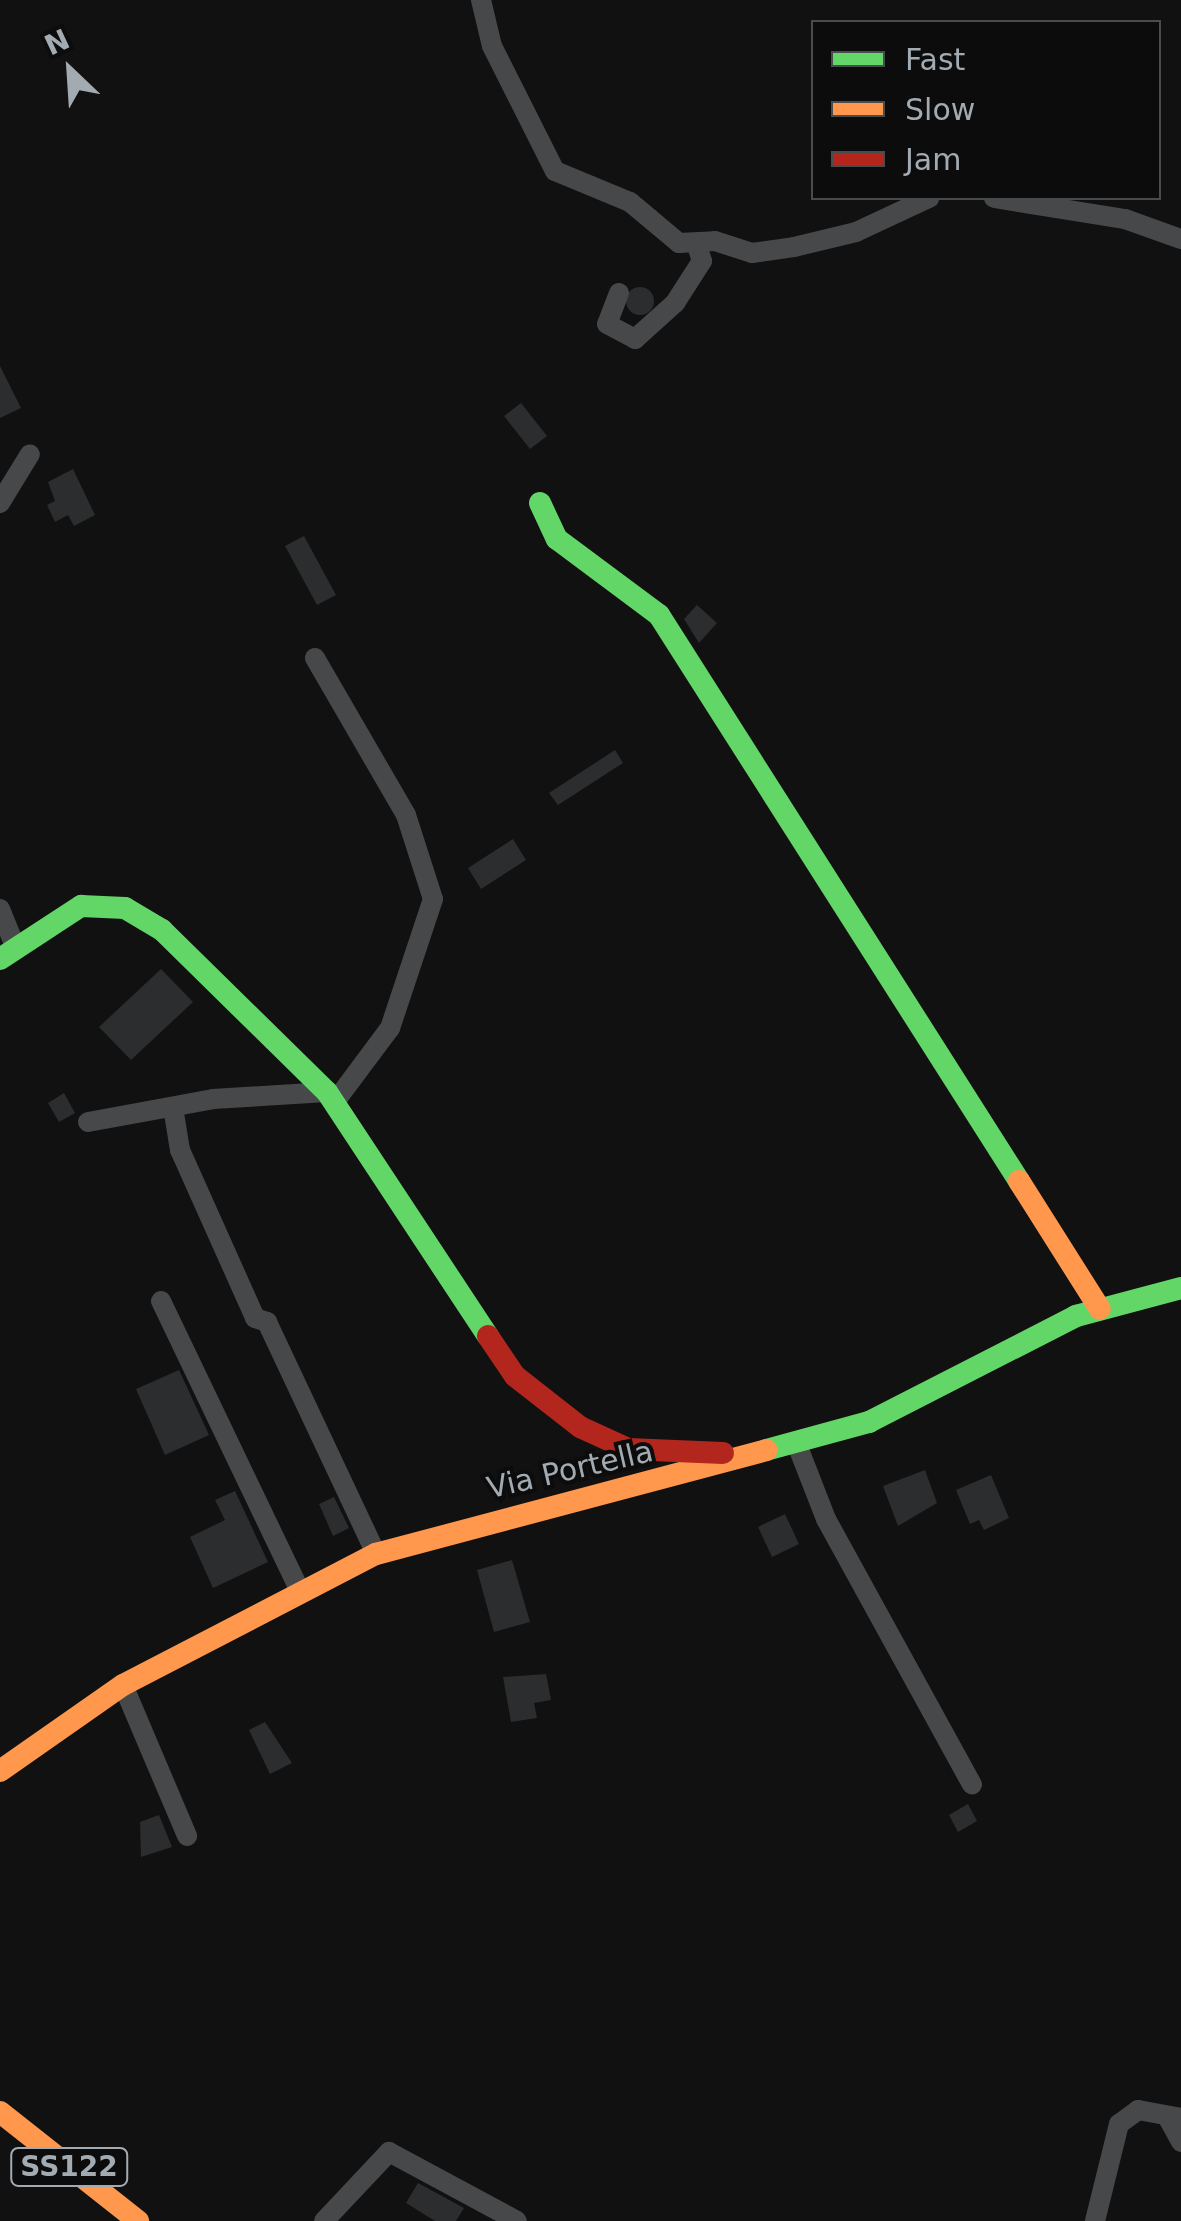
<!DOCTYPE html>
<html>
<head>
<meta charset="utf-8">
<style>
  body { margin:0 }
  #map { position:relative; width:1181px; height:2221px; overflow:hidden; background:#111; font-family:"DejaVu Sans",sans-serif }
  div>[style] { position:absolute }
  .building>* { inset:0; background:#2c2d2e }
  .round { border-radius:50% }
  .street>* { height:20px; margin:-10px; padding:0 10px; transform-origin:10px; border-radius:10px; background:#46484a }
  .fast>* { height:22px; margin:-11px; padding:0 11px; transform-origin:11px; border-radius:11px; background:#63d668 }
  .slow>* { height:22px; margin:-11px; padding:0 11px; transform-origin:11px; border-radius:11px; background:#ff974d }
  .jam>* { height:22px; margin:-11px; padding:0 11px; transform-origin:11px; border-radius:11px; background:#b3261e }
  span { translate:-50% -50%; white-space:nowrap; text-align:center; line-height:1.15; -webkit-text-stroke:8px #0c0c0d; paint-order:stroke }
  .shield-label span { padding:2px 8px; background:#0c0c0d; border:2px solid; border-radius:8px; -webkit-text-stroke-width:0 }
  .shield-label { font-size:28px; color:#a2abb2; font-weight:700 }
  .street-label { font-size:30px; color:#a2abb2 }
  .legend { position:absolute; left:811px; top:20px; width:350px; height:180px; box-sizing:border-box; background:#0c0c0d; border:2px solid #484c4f; margin:0; padding:12px 18px; list-style:none; font-size:30px; color:#a2abb2 }
  .legend li { display:flex; align-items:center; gap:20px; height:50px }
  .legend b { width:50px; border:2px solid #484c4f }
  .north { position:absolute; left:20px; top:20px; width:100px; height:100px; -webkit-text-stroke:8px #0c0c0d; paint-order:stroke; rotate:335deg; font-size:28px; font-weight:700; line-height:40px; text-align:center; color:#a2abb2 }
  .north::after { content:''; display:block; margin:auto; width:35px; height:45px; background:#a2abb2; clip-path:polygon(50% 0,100% 100%,50% 72%,0 100%) }
</style>
</head>
<body>
<div id="map">
  <div class="building">
    <div class="round" style="left:626px;top:287px;width:28px;height:28px"></div>
    <div style="clip-path:polygon(0 366px,21px 408px,0 418px)"></div>
    <div style="clip-path:polygon(521px 403px,547px 436px,530px 449px,504px 416px)"></div>
    <div style="clip-path:polygon(73px 469px,95px 515px,74px 526px,68px 515px,55px 522px,47px 505px,55px 501px,48px 482px)"></div>
    <div style="clip-path:polygon(304px 536px,336px 595px,317px 605px,285px 546px)"></div>
    <div style="clip-path:polygon(697px 605px,717px 623px,699px 643px,684px 619px)"></div>
    <div style="clip-path:polygon(615px 750px,623px 763px,558px 805px,549px 793px)"></div>
    <div style="clip-path:polygon(513px 839px,526px 860px,481px 889px,468px 868px)"></div>
    <div style="clip-path:polygon(161px 969px,193px 1002px,131px 1060px,99px 1027px)"></div>
    <div style="clip-path:polygon(64px 1093px,75px 1113px,59px 1122px,48px 1103px)"></div>
    <div style="clip-path:polygon(179px 1370px,209px 1435px,165px 1455px,136px 1389px)"></div>
    <div style="clip-path:polygon(925px 1470px,937px 1503px,898px 1526px,883px 1486px)"></div>
    <div style="clip-path:polygon(991px 1475px,1009px 1518px,984px 1530px,979px 1520px,970px 1524px,956px 1490px)"></div>
    <div style="clip-path:polygon(235px 1491px,268px 1562px,213px 1588px,190px 1537px,225px 1520px,215px 1500px)"></div>
    <div style="clip-path:polygon(334px 1497px,349px 1528px,333px 1536px,319px 1504px)"></div>
    <div style="clip-path:polygon(785px 1514px,799px 1544px,772px 1557px,758px 1527px)"></div>
    <div style="clip-path:polygon(512px 1560px,530px 1622px,494px 1632px,477px 1570px)"></div>
    <div style="clip-path:polygon(546px 1674px,551px 1700px,534px 1703px,537px 1718px,511px 1722px,503px 1677px)"></div>
    <div style="clip-path:polygon(265px 1722px,292px 1763px,270px 1774px,249px 1730px)"></div>
    <div style="clip-path:polygon(968px 1804px,977px 1821px,958px 1832px,949px 1815px)"></div>
    <div style="clip-path:polygon(159px 1815px,172px 1847px,141px 1857px,140px 1822px)"></div>
    <div style="clip-path:polygon(418px 2183px,464px 2208px,456px 2221px,435px 2221px,406px 2203px)"></div>
  </div>
  <div class="street">
    <div style="left:481px;top:0;width:47px;rotate:76.6deg"></div>
    <div style="left:492px;top:46px;width:140px;rotate:63.3deg"></div>
    <div style="left:555px;top:171px;width:81px;rotate:22.5deg"></div>
    <div style="left:630px;top:202px;width:64px;rotate:39.9deg"></div>
    <div style="left:679px;top:243px;width:36px;rotate:-3deg"></div>
    <div style="left:715px;top:241px;width:39px;rotate:18deg"></div>
    <div style="left:752px;top:253px;width:42px;rotate:-8.1deg"></div>
    <div style="left:794px;top:247px;width:64px;rotate:-13.6deg"></div>
    <div style="left:856px;top:232px;width:81px;rotate:-25deg"></div>
    <div style="left:994px;top:198px;width:133px;rotate:9.1deg"></div>
    <div style="left:1125px;top:219px;width:59px;rotate:19.7deg"></div>
    <div style="left:619px;top:293px;width:33px;rotate:111deg"></div>
    <div style="left:607px;top:324px;width:32px;rotate:28deg"></div>
    <div style="left:635px;top:339px;width:54px;rotate:-42deg"></div>
    <div style="left:675px;top:303px;width:50px;rotate:-57.3deg"></div>
    <div style="left:702px;top:261px;width:16px;rotate:-108deg"></div>
    <div style="left:0;top:503px;width:57px;rotate:-58.5deg"></div>
    <div style="left:315px;top:658px;width:181px;rotate:59.9deg"></div>
    <div style="left:406px;top:815px;width:88px;rotate:72.2deg"></div>
    <div style="left:433px;top:899px;width:136px;rotate:108.4deg"></div>
    <div style="left:390px;top:1028px;width:94px;rotate:126.7deg"></div>
    <div style="left:0;top:909px;width:40px;rotate:68deg"></div>
    <div style="left:173px;top:1107px;width:44px;rotate:80.8deg"></div>
    <div style="left:180px;top:1150px;width:184px;rotate:65.9deg"></div>
    <div style="left:255px;top:1318px;width:13px;rotate:18deg"></div>
    <div style="left:267px;top:1322px;width:256px;rotate:64.8deg"></div>
    <div style="left:88px;top:1122px;width:127px;rotate:-10.4deg"></div>
    <div style="left:213px;top:1099px;width:114px;rotate:-3.5deg"></div>
    <div style="left:161px;top:1301px;width:324px;rotate:64.4deg"></div>
    <div style="left:796px;top:1442px;width:83px;rotate:68.7deg"></div>
    <div style="left:826px;top:1519px;width:303px;rotate:61.2deg"></div>
    <div style="left:123px;top:1685px;width:164px;rotate:67deg"></div>
    <div style="left:1169px;top:2120px;width:25px;rotate:61deg"></div>
    <div style="left:324px;top:2221px;width:95px;rotate:-46.7deg"></div>
    <div style="left:389px;top:2152px;width:145px;rotate:28.3deg"></div>
    <div style="left:1095px;top:2221px;width:100px;rotate:-76.1deg"></div>
    <div style="left:1119px;top:2124px;width:24px;rotate:-36deg"></div>
    <div style="left:1138px;top:2110px;width:44px;rotate:10.5deg"></div>
  </div>
  <div class="fast">
    <div style="left:540px;top:503px;width:40px;rotate:65deg"></div>
    <div style="left:557px;top:539px;width:127px;rotate:36.7deg"></div>
    <div style="left:659px;top:615px;width:671px;rotate:57.54deg"></div>
    <div style="left:0;top:959px;width:97px;rotate:-33.2deg"></div>
    <div style="left:81px;top:906px;width:44px;rotate:2.6deg"></div>
    <div style="left:125px;top:908px;width:43px;rotate:30.7deg"></div>
    <div style="left:162px;top:930px;width:231px;rotate:44.5deg"></div>
    <div style="left:327px;top:1092px;width:292px;rotate:56.6deg"></div>
    <div style="left:766px;top:1450px;width:107px;rotate:-15.2deg"></div>
    <div style="left:869px;top:1422px;width:233px;rotate:-27.1deg"></div>
    <div style="left:1076px;top:1316px;width:109px;rotate:-14.9deg"></div>
  </div>
  <div class="slow">
    <div style="left:1019px;top:1181px;width:151px;rotate:57.7deg"></div>
    <div style="left:0;top:1771px;width:150px;rotate:-35deg"></div>
    <div style="left:123px;top:1685px;width:285px;rotate:-27.4deg"></div>
    <div style="left:376px;top:1554px;width:404px;rotate:-14.9deg"></div>
    <div style="left:0;top:2112px;width:176px;rotate:38.3deg"></div>
  </div>
  <div class="jam">
    <div style="left:488px;top:1336px;width:48px;rotate:56deg"></div>
    <div style="left:515px;top:1376px;width:83px;rotate:38.1deg"></div>
    <div style="left:580px;top:1427px;width:53px;rotate:24.6deg"></div>
    <div style="left:628px;top:1449px;width:95px;rotate:2.4deg"></div>
  </div>
  <div class="shield-label">
    <span style="left:69px;top:2167px">SS122</span>
  </div>
  <div class="street-label">
    <span style="left:570px;top:1470px;rotate:-13deg">Via Portella</span>
  </div>
  <ul class="legend">
  <li><b style="height:12px;background:#63d668"></b>Fast</li>
  <li><b style="height:12px;background:#ff974d"></b>Slow</li>
  <li><b style="height:12px;background:#b3261e"></b>Jam</li>
  </ul>
  <div class="north">N</div>
</div>
</body>
</html>
